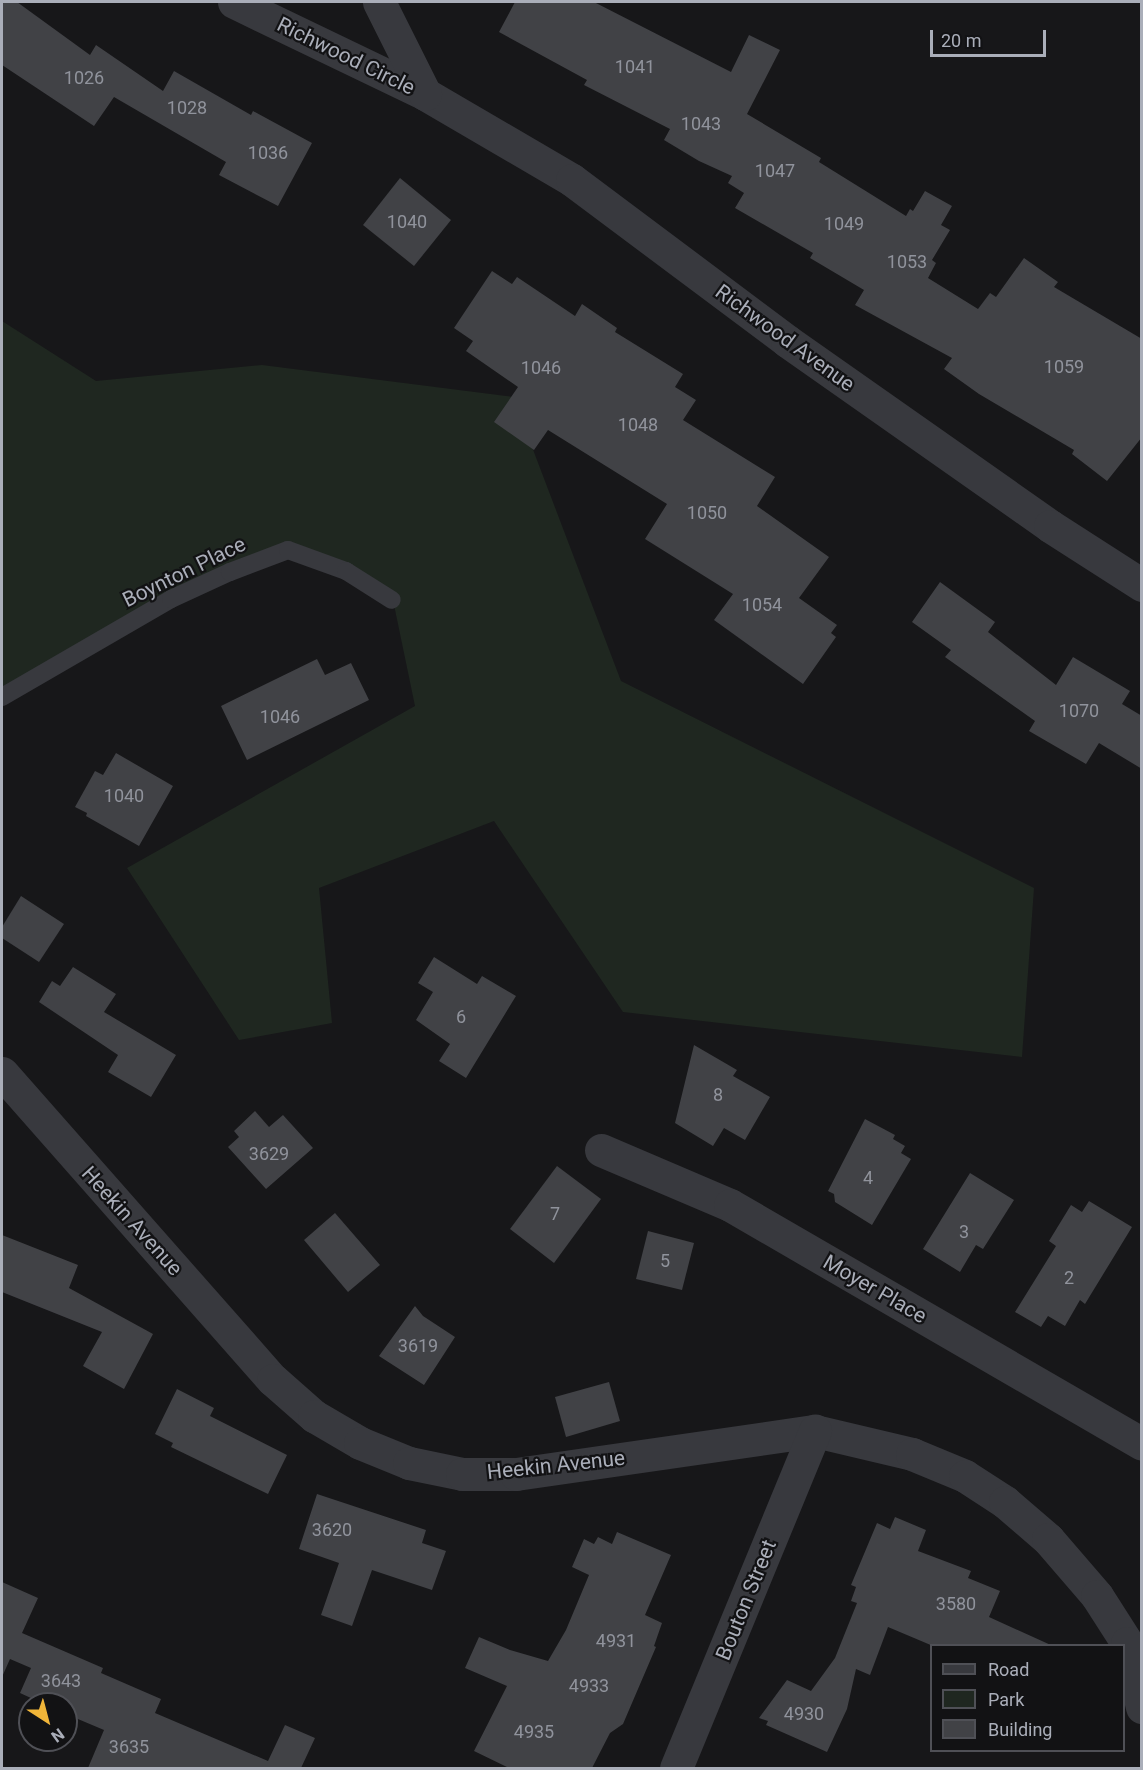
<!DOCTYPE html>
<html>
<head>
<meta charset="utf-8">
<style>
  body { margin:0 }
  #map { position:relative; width:1143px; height:1770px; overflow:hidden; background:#171719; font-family:Roboto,sans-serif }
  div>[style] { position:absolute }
  .green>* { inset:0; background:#1f2720 }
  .building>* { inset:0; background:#414246 }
  .service>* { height:18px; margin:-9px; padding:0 9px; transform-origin:9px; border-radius:9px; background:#38393e }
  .minor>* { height:33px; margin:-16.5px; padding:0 16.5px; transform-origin:16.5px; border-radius:16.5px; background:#38393e }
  span { translate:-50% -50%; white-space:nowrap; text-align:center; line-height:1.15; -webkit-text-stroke:4.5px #121214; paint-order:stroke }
  .number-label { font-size:18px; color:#90939c }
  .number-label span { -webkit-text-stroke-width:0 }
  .street-label { font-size:21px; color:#aaaeb9 }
  .frame { position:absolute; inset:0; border:3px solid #aaaeb9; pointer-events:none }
  .legend { position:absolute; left:930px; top:1644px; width:195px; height:108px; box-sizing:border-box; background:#121214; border:2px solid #4f5056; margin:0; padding:8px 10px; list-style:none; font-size:18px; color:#aaaeb9 }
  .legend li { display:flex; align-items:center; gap:12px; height:30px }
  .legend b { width:30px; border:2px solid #4f5056 }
  .north { position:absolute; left:18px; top:1692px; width:60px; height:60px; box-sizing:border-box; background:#121214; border:2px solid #4f5056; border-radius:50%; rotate:144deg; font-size:16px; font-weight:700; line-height:24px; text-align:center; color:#aaaeb9 }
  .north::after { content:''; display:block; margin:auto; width:21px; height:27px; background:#f0b539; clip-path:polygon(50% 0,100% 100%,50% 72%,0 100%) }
  .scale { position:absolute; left:930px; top:30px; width:116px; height:27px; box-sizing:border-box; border:3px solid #aaaeb9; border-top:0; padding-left:8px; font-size:18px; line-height:21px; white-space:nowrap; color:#aaaeb9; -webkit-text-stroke:4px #121214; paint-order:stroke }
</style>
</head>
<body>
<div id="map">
  <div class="green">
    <div style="clip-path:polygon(2px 321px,96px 381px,262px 365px,513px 397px,621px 681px,1034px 888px,1022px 1057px,623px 1012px,494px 821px,319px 888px,332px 1023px,239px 1040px,127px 868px,415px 706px,393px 600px,288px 550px,230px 572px,2px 697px)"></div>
  </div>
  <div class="building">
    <div style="clip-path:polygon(2px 2px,17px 2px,90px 55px,96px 45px,163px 91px,174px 71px,251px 115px,253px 111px,312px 143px,278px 206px,219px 175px,226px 162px,114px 97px,94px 126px,2px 65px)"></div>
    <div style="clip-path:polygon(515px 2px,594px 2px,731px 72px,749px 35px,780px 50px,747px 114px,821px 158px,819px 162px,906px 216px,910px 209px,913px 211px,925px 191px,952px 206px,941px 225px,950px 230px,932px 260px,936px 263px,928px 278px,978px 309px,990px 293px,996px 297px,1024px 258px,1058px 282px,1054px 287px,1142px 339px,1142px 437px,1107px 481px,1072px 454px,1074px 450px,979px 394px,944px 369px,952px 358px,855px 305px,864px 290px,810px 258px,813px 253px,735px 208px,744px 193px,728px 183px,732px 176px,699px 161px,664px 140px,670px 129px,584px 85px,587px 80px,499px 32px)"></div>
    <div style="clip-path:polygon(400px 178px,451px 220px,414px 266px,363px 225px)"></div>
    <div style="clip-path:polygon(492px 271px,512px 284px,517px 277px,575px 316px,582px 304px,617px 328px,615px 332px,683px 374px,675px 387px,696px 400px,683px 420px,775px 477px,757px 506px,829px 557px,799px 598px,837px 625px,831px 633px,836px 637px,803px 684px,714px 620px,733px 594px,645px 539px,667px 504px,548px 430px,534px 450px,494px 422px,518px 387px,466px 351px,473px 341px,454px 328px)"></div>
    <div style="clip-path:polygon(940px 582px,995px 622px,988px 632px,1056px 685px,1073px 657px,1130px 691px,1122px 704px,1142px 716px,1142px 769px,1099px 743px,1086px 764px,1029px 731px,1035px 721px,945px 657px,951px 650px,912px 622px)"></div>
    <div style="clip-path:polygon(317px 659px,325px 675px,351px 663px,369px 700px,247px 760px,221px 706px)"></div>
    <div style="clip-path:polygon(116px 753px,173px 786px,139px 846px,86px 816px,87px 813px,75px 807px,95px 771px,103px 775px)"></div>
    <div style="clip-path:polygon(21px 896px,64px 924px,39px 962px,2px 938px,2px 927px)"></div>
    <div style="clip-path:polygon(434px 957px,477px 984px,482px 976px,516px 996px,466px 1078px,439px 1061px,450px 1044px,416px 1020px,433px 992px,418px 983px)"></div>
    <div style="clip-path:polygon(73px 967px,116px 994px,104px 1012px,176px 1055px,151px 1097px,108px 1072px,118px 1055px,39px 1002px,52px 981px,60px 986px)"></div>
    <div style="clip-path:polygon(694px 1045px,737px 1070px,733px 1076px,770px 1097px,745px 1140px,724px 1128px,713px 1146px,675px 1123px)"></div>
    <div style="clip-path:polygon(255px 1111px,269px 1127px,283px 1115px,313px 1148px,266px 1189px,228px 1147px,239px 1137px,234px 1131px)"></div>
    <div style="clip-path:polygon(865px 1119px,895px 1135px,893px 1139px,905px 1146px,901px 1153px,911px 1159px,872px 1225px,835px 1202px,834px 1194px,828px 1191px)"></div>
    <div style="clip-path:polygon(557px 1166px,601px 1199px,554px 1263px,510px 1229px)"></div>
    <div style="clip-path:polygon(970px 1173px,1014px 1200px,983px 1249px,976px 1245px,960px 1272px,923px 1249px)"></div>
    <div style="clip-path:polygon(1089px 1201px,1132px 1227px,1085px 1304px,1080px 1300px,1065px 1326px,1048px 1316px,1041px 1327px,1015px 1312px,1056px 1246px,1049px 1241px,1071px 1205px,1082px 1212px)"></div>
    <div style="clip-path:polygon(335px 1213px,380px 1265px,348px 1292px,304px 1240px)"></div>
    <div style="clip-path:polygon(648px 1231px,694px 1243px,682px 1290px,636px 1279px)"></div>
    <div style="clip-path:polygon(2px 1235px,78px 1265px,69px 1288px,153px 1334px,124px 1389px,83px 1366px,102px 1332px,2px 1292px)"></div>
    <div style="clip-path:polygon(415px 1306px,423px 1316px,455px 1337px,424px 1385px,379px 1356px)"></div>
    <div style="clip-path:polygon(609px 1382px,620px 1421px,566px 1437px,555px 1397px)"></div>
    <div style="clip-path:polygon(177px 1389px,214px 1408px,210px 1416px,287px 1455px,268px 1494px,171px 1447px,173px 1443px,155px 1434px)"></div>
    <div style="clip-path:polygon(317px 1494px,426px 1530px,422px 1543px,446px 1551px,432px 1590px,372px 1570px,352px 1626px,321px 1615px,339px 1563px,299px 1549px)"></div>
    <div style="clip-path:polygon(895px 1517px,926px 1530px,918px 1551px,971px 1571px,968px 1578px,1000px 1591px,989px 1617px,1053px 1646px,933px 1646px,888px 1627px,870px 1675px,856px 1669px,847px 1709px,827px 1752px,766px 1725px,768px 1721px,759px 1718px,787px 1680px,811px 1691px,835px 1658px,857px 1603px,851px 1601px,856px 1587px,851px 1585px,877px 1523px,890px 1529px)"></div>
    <div style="clip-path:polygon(617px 1532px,671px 1555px,645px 1615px,662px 1623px,654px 1646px,656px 1647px,623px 1724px,610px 1733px,592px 1768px,509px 1768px,474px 1751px,507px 1686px,465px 1668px,479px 1637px,510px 1650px,548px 1661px,566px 1630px,589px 1575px,572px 1567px,584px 1539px,594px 1544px,598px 1537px,612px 1544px)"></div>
    <div style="clip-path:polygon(2px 1582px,38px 1598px,22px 1633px,103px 1668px,101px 1673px,161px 1699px,155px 1713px,268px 1761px,285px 1725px,315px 1738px,301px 1768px,88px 1768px,104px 1730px,66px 1714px,66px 1704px,44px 1704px,20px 1693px,31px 1668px,10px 1659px,2px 1677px)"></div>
  </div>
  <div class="service">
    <div style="left:2px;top:697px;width:195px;rotate:-30.1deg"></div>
    <div style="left:171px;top:599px;width:65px;rotate:-24.6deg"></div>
    <div style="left:230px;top:572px;width:62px;rotate:-20.8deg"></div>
    <div style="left:288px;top:550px;width:62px;rotate:19.9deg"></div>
    <div style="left:346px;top:571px;width:54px;rotate:32.2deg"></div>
  </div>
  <div class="minor">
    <div style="left:234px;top:2px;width:212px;rotate:25.7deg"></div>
    <div style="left:425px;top:94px;width:170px;rotate:30.3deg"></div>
    <div style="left:572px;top:180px;width:269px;rotate:36.8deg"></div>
    <div style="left:787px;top:341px;width:322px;rotate:35.1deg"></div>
    <div style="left:1050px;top:526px;width:109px;rotate:32.7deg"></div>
    <div style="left:379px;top:2px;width:103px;rotate:63.4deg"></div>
    <div style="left:2px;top:1073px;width:409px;rotate:48.6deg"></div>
    <div style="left:273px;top:1380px;width:55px;rotate:41.3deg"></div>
    <div style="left:314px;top:1416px;width:53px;rotate:30.4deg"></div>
    <div style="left:360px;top:1443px;width:53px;rotate:22.2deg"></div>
    <div style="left:409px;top:1463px;width:54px;rotate:11.7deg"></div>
    <div style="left:462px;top:1474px;width:54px"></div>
    <div style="left:516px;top:1474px;width:302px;rotate:-8.2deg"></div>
    <div style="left:815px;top:1431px;width:100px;rotate:13.3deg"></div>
    <div style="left:912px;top:1454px;width:57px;rotate:22.5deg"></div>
    <div style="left:965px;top:1476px;width:48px;rotate:33deg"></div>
    <div style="left:1005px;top:1502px;width:57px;rotate:40.7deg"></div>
    <div style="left:1048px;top:1539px;width:75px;rotate:49.3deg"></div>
    <div style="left:1097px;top:1596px;width:56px;rotate:57.4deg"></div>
    <div style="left:1127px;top:1643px;width:66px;rotate:76.8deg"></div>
    <div style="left:601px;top:1150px;width:140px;rotate:23.1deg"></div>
    <div style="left:730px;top:1205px;width:476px;rotate:30.1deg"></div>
    <div style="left:676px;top:1768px;width:365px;rotate:-67.6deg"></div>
  </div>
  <div class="number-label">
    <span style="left:635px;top:67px">1041</span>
    <span style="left:84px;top:78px">1026</span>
    <span style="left:187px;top:108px">1028</span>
    <span style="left:701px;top:124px">1043</span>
    <span style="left:268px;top:153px">1036</span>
    <span style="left:775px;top:171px">1047</span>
    <span style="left:407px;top:222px">1040</span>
    <span style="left:844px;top:224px">1049</span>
    <span style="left:907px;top:262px">1053</span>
    <span style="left:1064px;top:367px">1059</span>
    <span style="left:541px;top:368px">1046</span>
    <span style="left:638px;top:425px">1048</span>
    <span style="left:707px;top:513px">1050</span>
    <span style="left:762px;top:605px">1054</span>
    <span style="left:1079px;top:711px">1070</span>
    <span style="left:280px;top:717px">1046</span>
    <span style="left:124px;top:796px">1040</span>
    <span style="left:461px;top:1017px">6</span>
    <span style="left:718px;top:1095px">8</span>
    <span style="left:269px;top:1154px">3629</span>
    <span style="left:868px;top:1178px">4</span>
    <span style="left:555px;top:1214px">7</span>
    <span style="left:964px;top:1232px">3</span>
    <span style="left:665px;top:1261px">5</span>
    <span style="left:1069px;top:1278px">2</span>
    <span style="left:418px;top:1346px">3619</span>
    <span style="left:332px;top:1530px">3620</span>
    <span style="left:956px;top:1604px">3580</span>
    <span style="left:616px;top:1641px">4931</span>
    <span style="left:61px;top:1681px">3643</span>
    <span style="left:589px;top:1686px">4933</span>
    <span style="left:804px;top:1714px">4930</span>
    <span style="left:534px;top:1732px">4935</span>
    <span style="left:129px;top:1747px">3635</span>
  </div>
  <div class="street-label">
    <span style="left:346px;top:56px;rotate:26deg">Richwood Circle</span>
    <span style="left:785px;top:338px;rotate:36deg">Richwood Avenue</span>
    <span style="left:184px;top:572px;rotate:-26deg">Boynton Place</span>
    <span style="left:132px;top:1221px;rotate:48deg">Heekin Avenue</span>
    <span style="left:875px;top:1289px;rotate:30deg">Moyer Place</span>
    <span style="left:556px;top:1465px;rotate:-6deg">Heekin Avenue</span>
    <span style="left:746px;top:1600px;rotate:-68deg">Bouton Street</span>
  </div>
  <div class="frame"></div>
  <ul class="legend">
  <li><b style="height:8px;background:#38393e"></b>Road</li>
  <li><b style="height:16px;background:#1f2720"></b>Park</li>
  <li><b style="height:16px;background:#414246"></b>Building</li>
  </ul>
  <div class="north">N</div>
  <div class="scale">20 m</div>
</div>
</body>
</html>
